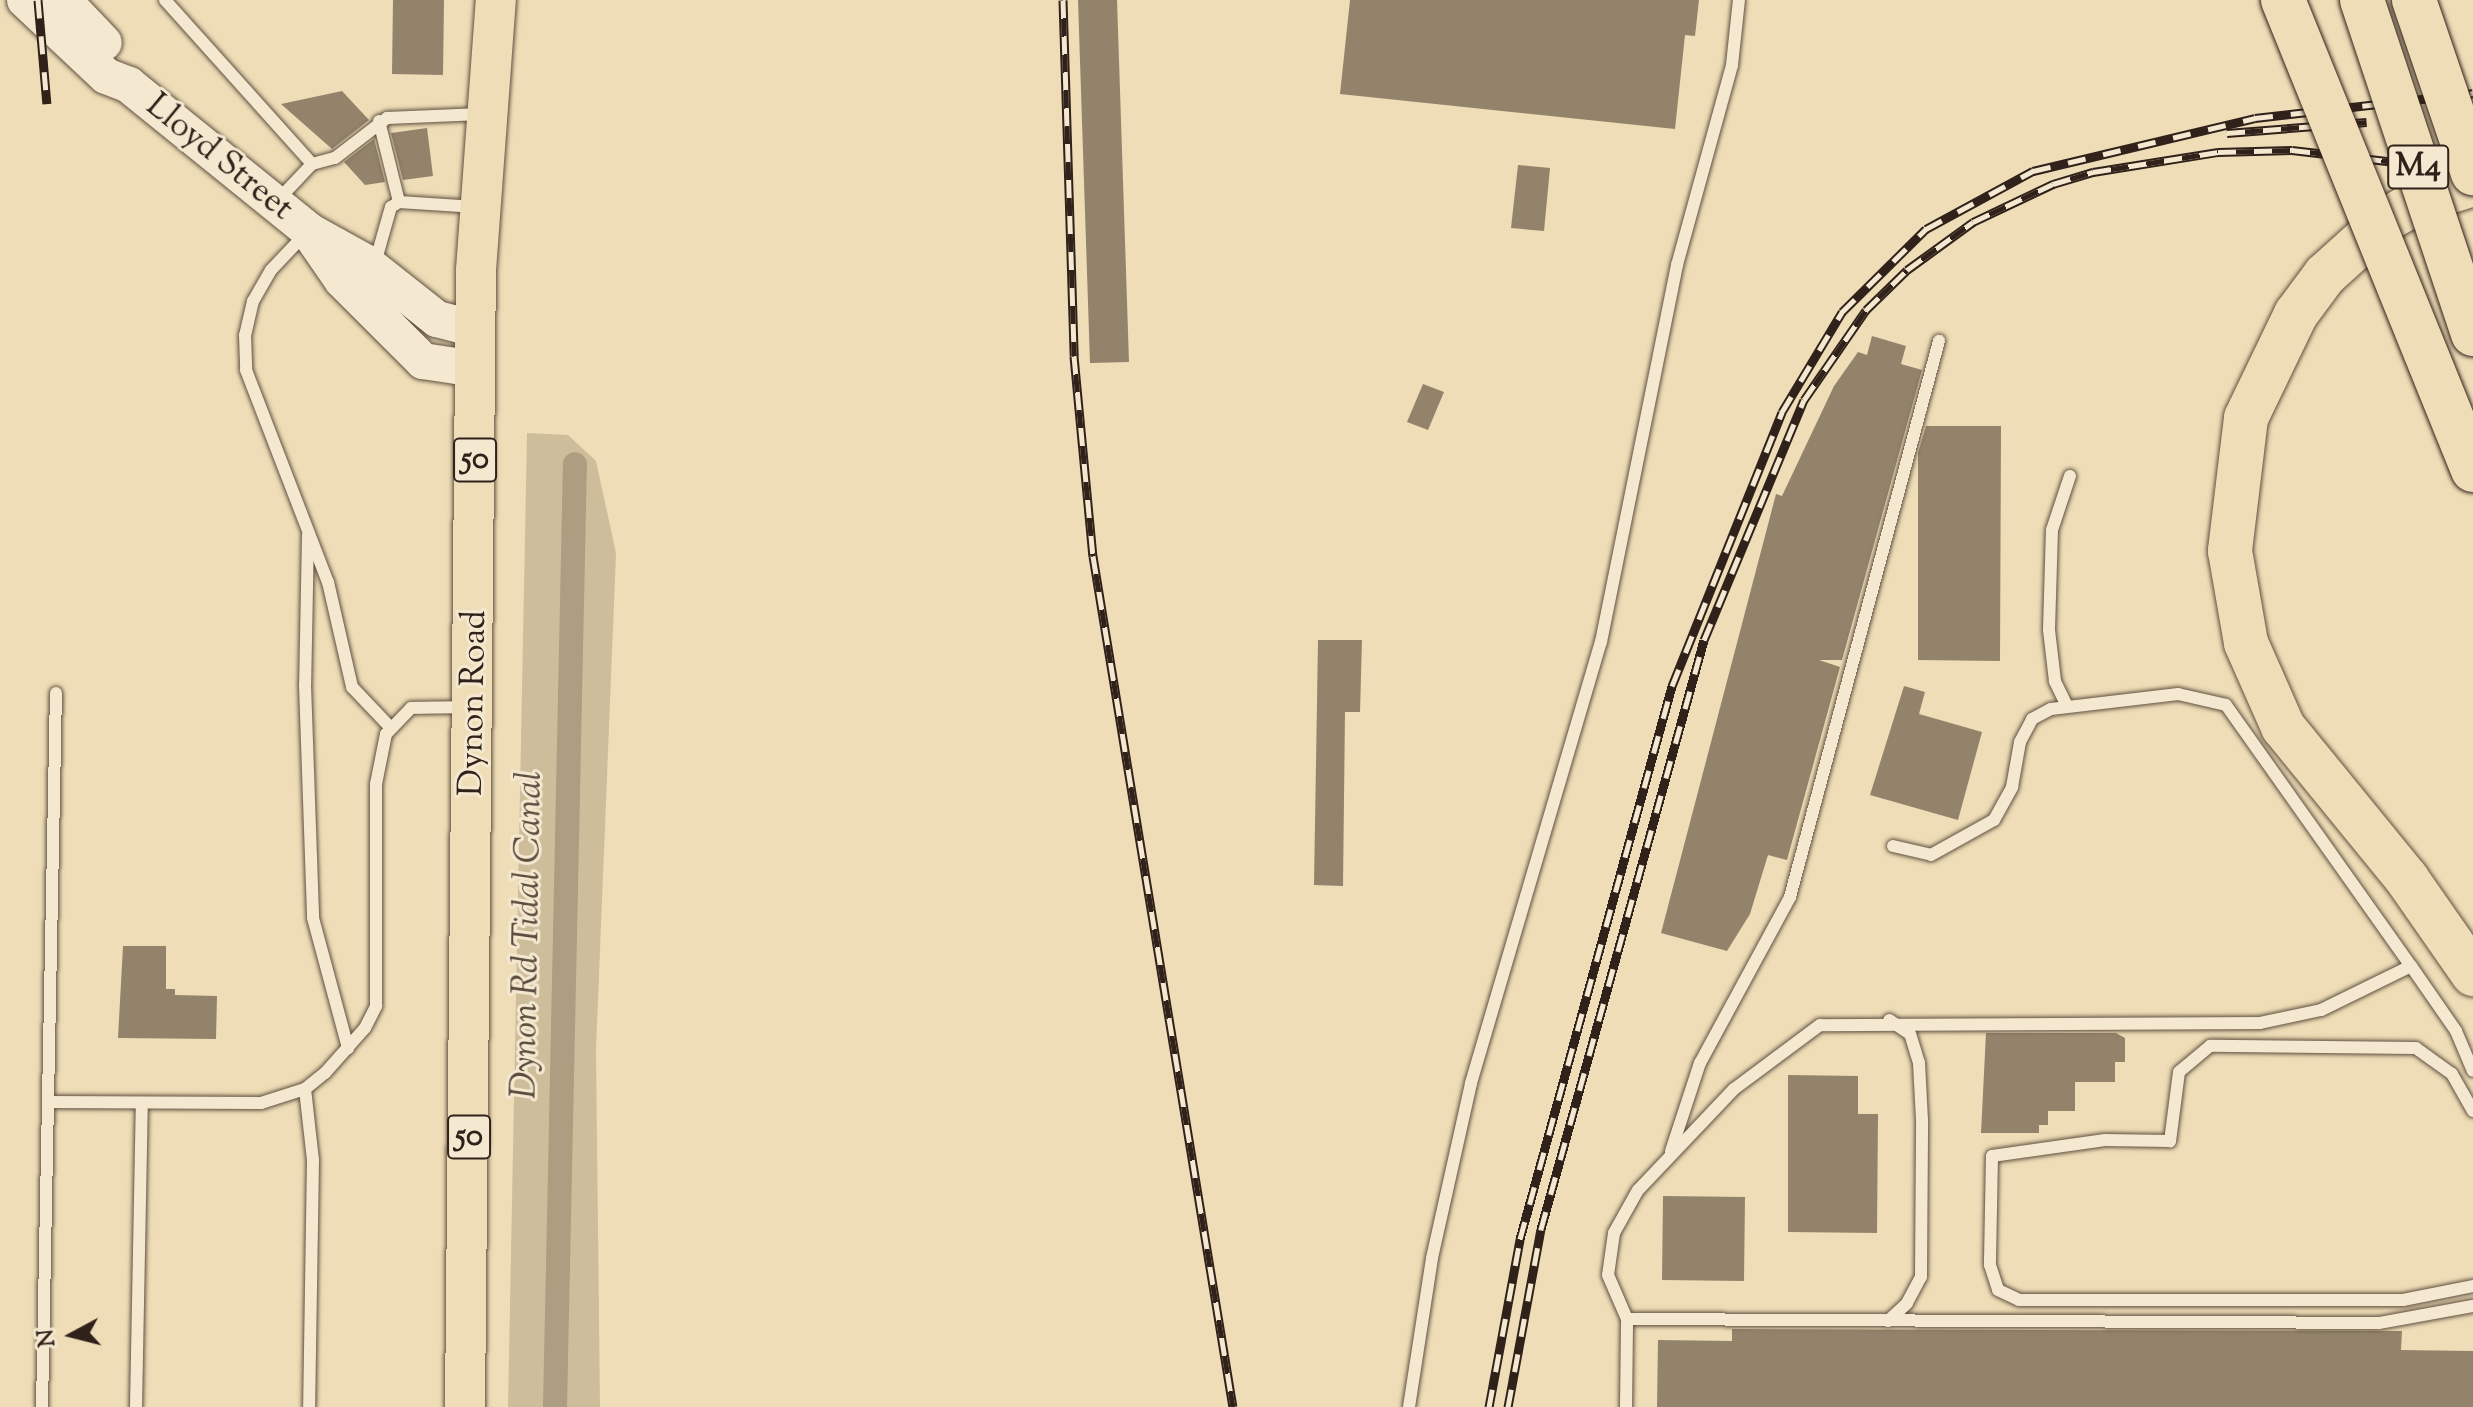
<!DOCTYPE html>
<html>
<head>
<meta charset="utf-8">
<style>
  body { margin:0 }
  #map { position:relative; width:2473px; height:1407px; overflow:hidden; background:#eeddb6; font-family:"Sorts Mill Goudy",serif }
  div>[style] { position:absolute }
  .green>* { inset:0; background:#cebd9b }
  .canal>* { height:24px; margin:-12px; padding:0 12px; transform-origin:12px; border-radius:12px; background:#ad9d81 }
  .building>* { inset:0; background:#93836b }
  .roads { filter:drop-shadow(0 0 2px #605041) drop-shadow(0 0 2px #605041) }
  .lane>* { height:12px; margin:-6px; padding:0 6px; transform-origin:6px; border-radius:6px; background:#f4e9d0 }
  .secondary>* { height:36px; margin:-18px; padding:0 18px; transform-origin:18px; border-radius:18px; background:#f4e9d0 }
  .primary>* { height:40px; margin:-20px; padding:0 20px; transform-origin:20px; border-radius:20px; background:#eeddb6 }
  .highway>* { height:44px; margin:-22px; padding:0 22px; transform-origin:22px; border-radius:22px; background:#eeddb6 }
  .rail>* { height:9px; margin-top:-4.5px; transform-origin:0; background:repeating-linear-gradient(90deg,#f4e9d0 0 18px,#30211a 0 36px); box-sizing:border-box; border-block:2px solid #30211a }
  .bridges { filter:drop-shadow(0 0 2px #30211a) drop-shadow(0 0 2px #30211a) }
  .highway-bridge>* { height:44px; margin:-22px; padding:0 22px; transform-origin:22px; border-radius:22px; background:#eeddb6 }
  span { translate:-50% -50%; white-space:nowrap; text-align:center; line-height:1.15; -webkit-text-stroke:6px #f4e9d0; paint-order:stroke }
  .shield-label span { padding:2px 6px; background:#f4e9d0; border:2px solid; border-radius:6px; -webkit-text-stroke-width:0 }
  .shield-label { font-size:32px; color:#30211a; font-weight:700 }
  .street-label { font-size:34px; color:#30211a }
  .water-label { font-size:36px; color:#5c4c3e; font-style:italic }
  .north { position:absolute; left:32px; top:1295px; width:80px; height:80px; -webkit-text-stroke:6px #f4e9d0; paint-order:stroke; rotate:263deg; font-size:22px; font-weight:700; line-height:32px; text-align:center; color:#30211a }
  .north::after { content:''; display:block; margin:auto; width:28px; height:36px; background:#30211a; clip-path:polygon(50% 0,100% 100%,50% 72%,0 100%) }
</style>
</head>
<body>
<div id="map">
  <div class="green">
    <div style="clip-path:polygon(527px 433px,568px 435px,596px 461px,616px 553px,596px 1050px,600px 1407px,508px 1407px)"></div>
  </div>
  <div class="canal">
    <div style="left:555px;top:1407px;width:943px;rotate:-88.79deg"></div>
  </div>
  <div class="building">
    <div style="clip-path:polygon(393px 0,444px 0,443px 75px,392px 74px)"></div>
    <div style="clip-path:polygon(1078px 0,1117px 0,1129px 362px,1090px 363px)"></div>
    <div style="clip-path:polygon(1350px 0,1699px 0,1695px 36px,1685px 35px,1675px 129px,1340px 94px)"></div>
    <div style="clip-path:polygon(342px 91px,369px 120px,332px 149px,281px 104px)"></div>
    <div style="clip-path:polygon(427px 128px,433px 176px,403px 180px,391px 133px)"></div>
    <div style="clip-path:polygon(374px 139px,385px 182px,365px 185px,344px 162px)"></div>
    <div style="clip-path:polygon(1518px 165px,1550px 168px,1544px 231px,1511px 228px)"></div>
    <div style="clip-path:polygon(1872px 336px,1906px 346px,1901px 364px,1922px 370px,1842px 660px,1819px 660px,1840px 667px,1787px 860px,1768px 855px,1750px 914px,1727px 951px,1661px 933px,1776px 494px,1782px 496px,1834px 386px,1858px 352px,1867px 355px)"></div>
    <div style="clip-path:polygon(1423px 384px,1444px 392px,1428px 430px,1407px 422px)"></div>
    <div style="clip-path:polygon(1926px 426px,2001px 426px,2000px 661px,1918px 660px,1918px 453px)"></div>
    <div style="clip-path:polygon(1318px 640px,1362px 640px,1360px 712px,1345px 712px,1343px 886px,1314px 885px)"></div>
    <div style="clip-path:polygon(1904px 686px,1925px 692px,1919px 714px,1982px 732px,1958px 820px,1870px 795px)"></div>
    <div style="clip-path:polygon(123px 946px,166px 946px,166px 989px,175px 989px,175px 995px,217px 996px,216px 1039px,118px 1038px)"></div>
    <div style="clip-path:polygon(1986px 1033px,2116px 1033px,2125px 1038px,2125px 1062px,2115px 1062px,2115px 1082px,2075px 1082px,2075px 1111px,2048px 1111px,2048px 1125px,2039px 1125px,2039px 1133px,1981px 1133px)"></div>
    <div style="clip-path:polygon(1788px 1075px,1858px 1076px,1858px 1114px,1878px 1114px,1877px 1233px,1788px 1232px)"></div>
    <div style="clip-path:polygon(1663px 1196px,1745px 1197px,1744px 1281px,1662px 1280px)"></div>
    <div style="clip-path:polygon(1732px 1329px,2402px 1331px,2401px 1350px,2473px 1351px,2473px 1407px,1657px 1407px,1658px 1340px,1732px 1341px)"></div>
  </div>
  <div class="roads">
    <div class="lane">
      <div style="left:165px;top:0;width:220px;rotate:48.1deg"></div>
      <div style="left:312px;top:164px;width:51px;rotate:133.4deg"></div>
      <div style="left:379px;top:121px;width:83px;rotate:76.1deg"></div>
      <div style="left:312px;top:164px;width:24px;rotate:-15deg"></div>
      <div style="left:335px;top:158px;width:66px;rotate:-37.6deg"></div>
      <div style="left:387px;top:118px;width:94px;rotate:-2.4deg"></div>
      <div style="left:306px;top:233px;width:51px;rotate:133.4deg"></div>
      <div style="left:271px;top:270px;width:36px;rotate:120deg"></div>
      <div style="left:253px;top:301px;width:35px;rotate:103deg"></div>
      <div style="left:245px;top:335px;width:35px;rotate:88deg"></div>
      <div style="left:246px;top:370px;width:227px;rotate:68.9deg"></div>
      <div style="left:328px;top:582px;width:108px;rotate:77.1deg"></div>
      <div style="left:352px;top:687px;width:54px;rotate:46.5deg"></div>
      <div style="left:375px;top:263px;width:58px;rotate:-74.1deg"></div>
      <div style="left:391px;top:207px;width:9px;rotate:-32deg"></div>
      <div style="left:399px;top:202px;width:77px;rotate:3.7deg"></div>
      <div style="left:308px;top:535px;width:150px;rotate:91.1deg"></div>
      <div style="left:305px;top:685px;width:233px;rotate:88deg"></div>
      <div style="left:313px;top:918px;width:135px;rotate:74.9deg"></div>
      <div style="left:2067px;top:706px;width:28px;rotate:-116deg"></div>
      <div style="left:2055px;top:681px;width:51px;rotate:-96.7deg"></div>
      <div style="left:2049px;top:630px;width:100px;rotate:-88.3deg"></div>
      <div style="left:2052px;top:530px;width:57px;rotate:-71.6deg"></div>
      <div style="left:1893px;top:846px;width:39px;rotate:13deg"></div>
      <div style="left:1931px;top:855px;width:72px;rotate:-29.1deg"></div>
      <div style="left:1994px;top:820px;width:38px;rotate:-61deg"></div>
      <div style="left:2012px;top:787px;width:46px;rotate:-79.9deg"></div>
      <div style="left:2020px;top:742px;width:26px;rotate:-62deg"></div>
      <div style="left:2032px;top:719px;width:21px;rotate:-28deg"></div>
      <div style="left:2051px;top:709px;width:128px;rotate:-6.7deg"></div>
      <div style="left:2178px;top:694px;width:49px;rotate:12.9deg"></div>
      <div style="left:2226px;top:705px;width:320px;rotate:54.7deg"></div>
      <div style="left:2411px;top:966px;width:79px;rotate:55.3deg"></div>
      <div style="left:2456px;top:1031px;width:43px;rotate:67deg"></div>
      <div style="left:2411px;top:966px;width:100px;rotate:153.9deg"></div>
      <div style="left:2321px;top:1010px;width:62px;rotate:168deg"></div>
      <div style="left:2260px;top:1023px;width:440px;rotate:179.7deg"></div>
      <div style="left:1820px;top:1025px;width:107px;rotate:143.3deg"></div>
      <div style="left:1734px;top:1089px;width:139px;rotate:133.5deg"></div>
      <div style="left:1638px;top:1190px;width:49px;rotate:119.2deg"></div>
      <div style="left:1614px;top:1233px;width:42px;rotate:98.1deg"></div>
      <div style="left:1608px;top:1275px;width:48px;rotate:66.6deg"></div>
      <div style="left:1627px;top:1319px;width:752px;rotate:0.3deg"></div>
      <div style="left:2379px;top:1323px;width:96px;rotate:-10.3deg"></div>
      <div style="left:305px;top:1089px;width:71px;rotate:83.6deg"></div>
      <div style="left:313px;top:1160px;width:247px;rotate:90.9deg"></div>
      <div style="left:48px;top:1102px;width:213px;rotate:0.3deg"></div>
      <div style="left:261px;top:1103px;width:46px;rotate:-17.7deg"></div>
      <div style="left:305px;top:1089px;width:26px;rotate:-39deg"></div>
      <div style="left:325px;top:1073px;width:60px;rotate:-48.4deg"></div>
      <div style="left:365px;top:1028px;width:25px;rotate:-63deg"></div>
      <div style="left:376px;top:1006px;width:222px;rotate:-90deg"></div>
      <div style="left:376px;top:784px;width:51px;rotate:-78.7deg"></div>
      <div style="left:386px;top:734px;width:36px;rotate:-46deg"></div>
      <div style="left:411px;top:708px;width:56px;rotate:-1deg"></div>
      <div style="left:2473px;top:1111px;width:43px;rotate:-119.6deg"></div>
      <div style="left:2452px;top:1074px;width:44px;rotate:-144.2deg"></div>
      <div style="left:2416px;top:1048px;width:206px;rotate:-179.4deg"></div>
      <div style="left:2210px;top:1046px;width:40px;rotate:140deg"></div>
      <div style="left:2179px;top:1072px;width:70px;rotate:97.4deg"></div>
      <div style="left:2170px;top:1141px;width:65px;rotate:-179.1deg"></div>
      <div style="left:2105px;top:1140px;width:114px;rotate:171.9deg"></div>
      <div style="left:1992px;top:1156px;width:109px;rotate:91.1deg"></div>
      <div style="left:1990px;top:1265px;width:26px;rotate:72deg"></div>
      <div style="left:1998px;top:1290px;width:23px;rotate:25deg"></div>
      <div style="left:2019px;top:1300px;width:384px"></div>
      <div style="left:2403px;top:1300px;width:71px;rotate:-11.3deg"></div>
      <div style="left:1671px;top:1151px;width:93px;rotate:-71.8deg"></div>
      <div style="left:1700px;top:1063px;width:189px;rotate:-61.5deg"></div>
      <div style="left:1790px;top:897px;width:576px;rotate:-75deg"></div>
      <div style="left:1888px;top:1321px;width:26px;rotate:-43deg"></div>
      <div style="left:1907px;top:1303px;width:30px;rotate:-62deg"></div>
      <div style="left:1921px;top:1277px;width:157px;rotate:-89.6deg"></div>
      <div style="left:1922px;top:1120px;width:57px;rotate:-93deg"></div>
      <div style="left:1919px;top:1063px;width:30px;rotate:-107deg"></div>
      <div style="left:1910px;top:1034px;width:25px;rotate:-146deg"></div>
      <div style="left:42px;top:1407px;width:714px;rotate:-88.88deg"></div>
      <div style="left:136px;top:1407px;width:304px;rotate:-88.9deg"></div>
      <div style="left:1409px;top:1407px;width:151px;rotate:-81.2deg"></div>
      <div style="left:1432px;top:1258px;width:179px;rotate:-77.4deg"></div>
      <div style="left:1471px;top:1083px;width:460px;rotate:-73.6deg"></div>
      <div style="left:1601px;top:642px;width:385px;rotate:-78.6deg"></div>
      <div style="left:1677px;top:265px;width:207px;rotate:-74.6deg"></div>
      <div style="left:1732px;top:65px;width:65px;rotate:-83.9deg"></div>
      <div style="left:1626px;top:1407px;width:88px;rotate:-89.3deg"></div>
    </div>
    <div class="secondary">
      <div style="left:25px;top:0;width:111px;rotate:43.2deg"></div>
      <div style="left:106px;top:76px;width:25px;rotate:21deg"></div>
      <div style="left:129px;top:85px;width:232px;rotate:39deg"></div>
      <div style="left:309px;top:231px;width:64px;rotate:29deg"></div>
      <div style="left:365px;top:262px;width:92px;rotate:38.4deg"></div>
      <div style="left:437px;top:319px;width:40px;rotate:14.4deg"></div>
      <div style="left:63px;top:0;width:59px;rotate:46.4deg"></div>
      <div style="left:311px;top:235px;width:55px;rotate:55.4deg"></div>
      <div style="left:342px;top:280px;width:115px;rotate:45deg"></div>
      <div style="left:423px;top:361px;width:53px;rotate:8.7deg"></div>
    </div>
    <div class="primary">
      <div style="left:465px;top:1407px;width:1137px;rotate:-89.45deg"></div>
      <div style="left:476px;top:270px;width:271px;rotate:-85.8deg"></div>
    </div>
    <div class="highway">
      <div style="left:2473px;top:184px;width:59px;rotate:162.2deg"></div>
      <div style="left:2417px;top:202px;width:34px;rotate:150deg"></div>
      <div style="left:2387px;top:219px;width:84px;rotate:137.9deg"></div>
      <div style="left:2325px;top:275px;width:49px;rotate:126.6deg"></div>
      <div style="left:2296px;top:314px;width:115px;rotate:115.7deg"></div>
      <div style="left:2246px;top:418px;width:134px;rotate:96.9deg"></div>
      <div style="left:2230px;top:551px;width:93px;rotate:80.1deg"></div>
      <div style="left:2246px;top:643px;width:92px;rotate:66.2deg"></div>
      <div style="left:2283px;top:727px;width:196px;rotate:50.8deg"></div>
      <div style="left:2407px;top:879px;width:116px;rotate:55.2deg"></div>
    </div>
  </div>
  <div class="rail">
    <div style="left:38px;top:0;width:104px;rotate:85.1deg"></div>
    <div style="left:1063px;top:0;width:356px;rotate:88.2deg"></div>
    <div style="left:1074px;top:356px;width:201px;rotate:84.6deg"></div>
    <div style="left:1093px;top:556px;width:862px;rotate:80.66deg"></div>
    <div style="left:2227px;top:133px;width:140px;rotate:-4.5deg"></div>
    <div style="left:1489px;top:1407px;width:171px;rotate:-79.5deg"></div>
    <div style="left:1520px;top:1239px;width:574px;rotate:-74.63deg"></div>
    <div style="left:1672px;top:686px;width:295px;rotate:-68.1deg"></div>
    <div style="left:1782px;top:412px;width:117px;rotate:-59deg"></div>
    <div style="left:1842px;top:312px;width:118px;rotate:-44.7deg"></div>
    <div style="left:1926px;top:229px;width:122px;rotate:-28.5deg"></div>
    <div style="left:2033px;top:171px;width:228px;rotate:-13.4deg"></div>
    <div style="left:2255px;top:118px;width:219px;rotate:-6.5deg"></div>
    <div style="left:1508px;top:1407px;width:181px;rotate:-79.5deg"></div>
    <div style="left:1541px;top:1229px;width:611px;rotate:-74.53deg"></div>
    <div style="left:1704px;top:640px;width:260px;rotate:-67.4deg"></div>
    <div style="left:1804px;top:400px;width:109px;rotate:-55.4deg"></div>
    <div style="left:1866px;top:310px;width:57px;rotate:-44.3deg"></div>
    <div style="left:1907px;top:270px;width:82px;rotate:-36deg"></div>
    <div style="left:1973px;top:222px;width:89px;rotate:-25.4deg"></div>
    <div style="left:2053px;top:184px;width:42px;rotate:-16.7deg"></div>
    <div style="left:2093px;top:172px;width:127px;rotate:-9.1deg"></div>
    <div style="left:2218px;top:152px;width:74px;rotate:-1.5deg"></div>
    <div style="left:2292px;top:150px;width:182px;rotate:6.6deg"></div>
  </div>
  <div class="bridges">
    <div class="highway-bridge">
      <div style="left:2283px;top:0;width:507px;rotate:67.99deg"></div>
      <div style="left:2362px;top:0;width:352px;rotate:71.6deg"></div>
      <div style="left:2414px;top:0;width:183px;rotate:71.2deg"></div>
    </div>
  </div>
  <div class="shield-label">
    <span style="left:2418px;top:167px">M4</span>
    <span style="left:475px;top:460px">50</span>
    <span style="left:469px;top:1137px">50</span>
  </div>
  <div class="street-label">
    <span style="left:219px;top:158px;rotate:39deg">Lloyd Street</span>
    <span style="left:474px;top:703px;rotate:-89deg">Dynon Road</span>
  </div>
  <div class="water-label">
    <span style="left:529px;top:935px;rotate:-89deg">Dynon Rd Tidal Canal</span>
  </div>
  <div class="north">N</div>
</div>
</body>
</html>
